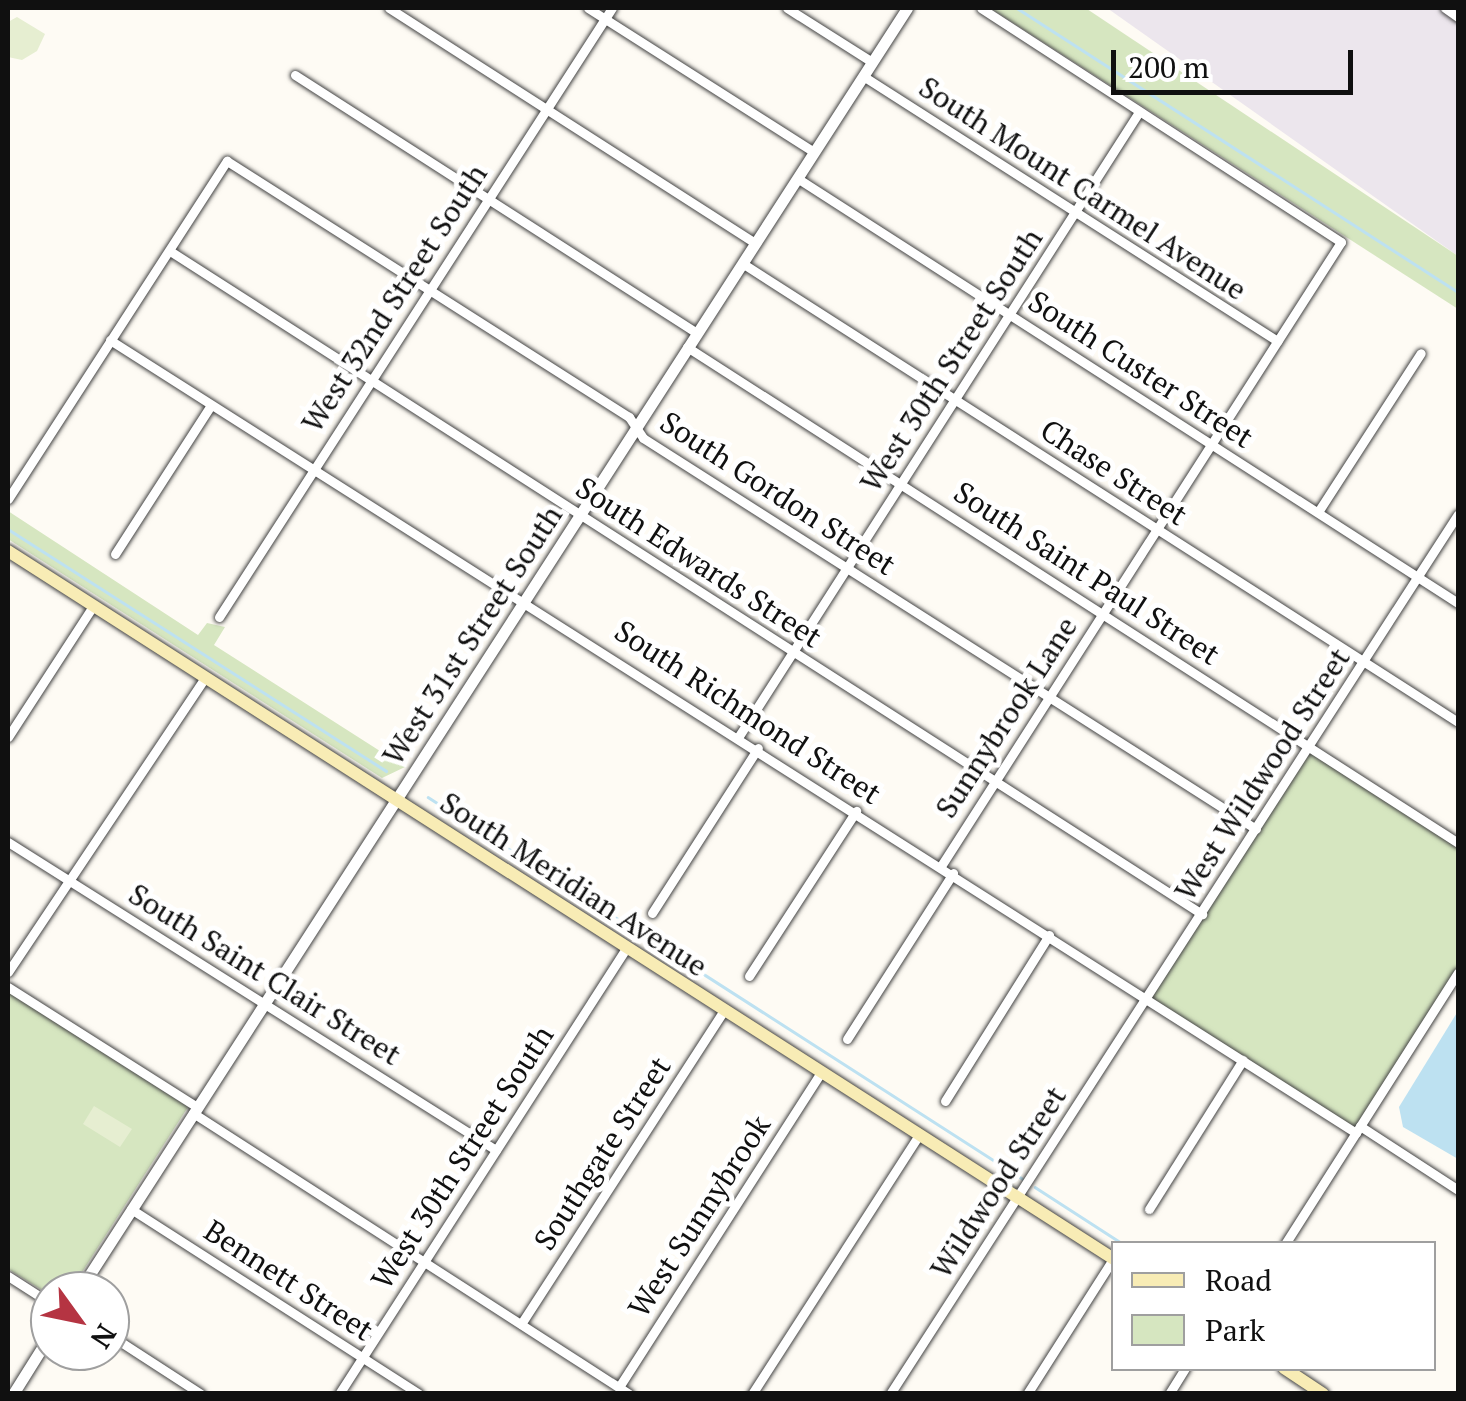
<!DOCTYPE html>
<html>
<head>
<meta charset="utf-8">
<style>
  body { margin:0 }
  #map { position:relative; width:1466px; height:1401px; overflow:hidden; background:#fefbf4; font-family:"PT Serif",serif }
  div>[style] { position:absolute }
  .industrial>* { inset:0; background:#ece6ed }
  .green>* { inset:0; background:#d6e6c0 }
  .pitch>* { inset:0; background:#e6eed1 }
  .water>* { inset:0; background:#bde1f1 }
  .stream>* { height:2.5px; margin:-1.25px; padding:0 1.25px; transform-origin:1.25px; border-radius:1.25px; background:#bde1f1 }
  .roads { filter:drop-shadow(0 0 2px #434343) drop-shadow(0 0 2px #434343) }
  .minor>* { height:9px; margin:-4.5px; padding:0 4.5px; transform-origin:4.5px; border-radius:4.5px; background:#fff }
  .tertiary>* { height:11px; margin:-5.5px; padding:0 5.5px; transform-origin:5.5px; border-radius:5.5px; background:#fff }
  .secondary>* { height:12px; margin:-6px; padding:0 6px; transform-origin:6px; border-radius:6px; background:#f8ecb5 }
  span { translate:-50% -50%; white-space:nowrap; text-align:center; line-height:1.15; -webkit-text-stroke:10px #fff; paint-order:stroke }
  .street-label { font-size:30px; color:#101010 }
  .frame { position:absolute; inset:0; border:10px solid #101010; pointer-events:none }
  .legend { position:absolute; left:1111px; top:1241px; width:325px; height:130px; box-sizing:border-box; background:#fff; border:2px solid #9f9f9f; margin:0; padding:12px 18px; list-style:none; font-size:30px; color:#101010 }
  .legend li { display:flex; align-items:center; gap:20px; height:50px }
  .legend b { width:50px; border:2px solid #9f9f9f }
  .north { position:absolute; left:30px; top:1271px; width:100px; height:100px; box-sizing:border-box; background:#fff; border:2px solid #9f9f9f; border-radius:50%; rotate:123deg; font-size:28px; font-weight:700; line-height:40px; text-align:center; color:#101010 }
  .north::after { content:''; display:block; margin:auto; width:35px; height:45px; background:#b53442; clip-path:polygon(50% 0,100% 100%,50% 72%,0 100%) }
  .scale { position:absolute; left:1111px; top:50px; width:242px; height:45px; box-sizing:border-box; border:5px solid #101010; border-top:0; padding-left:12px; font-size:30px; line-height:35px; white-space:nowrap; color:#101010; -webkit-text-stroke:8px #fff; paint-order:stroke }
</style>
</head>
<body>
<div id="map">
  <div class="industrial">
    <div style="clip-path:polygon(1107px 8px,1458px 8px,1458px 256px)"></div>
  </div>
  <div class="green">
    <div style="clip-path:polygon(990px 8px,1087px 9px,1458px 256px,1458px 309px)"></div>
    <div style="clip-path:polygon(8px 511px,198px 635px,207px 623px,225px 627px,214px 645px,405px 767px,382px 778px,8px 539px)"></div>
    <div style="clip-path:polygon(1309px 746px,1458px 843px,1458px 971px,1356px 1133px,1147px 998px)"></div>
    <div style="clip-path:polygon(8px 992px,188px 1107px,70px 1291px,50px 1295px,8px 1269px)"></div>
  </div>
  <div class="pitch">
    <div style="clip-path:polygon(17px 17px,45px 34px,37px 51px,22px 60px,8px 57px,8px 22px)"></div>
    <div style="clip-path:polygon(94px 1106px,132px 1129px,120px 1147px,83px 1124px)"></div>
  </div>
  <div class="water">
    <div style="clip-path:polygon(1458px 1011px,1458px 1159px,1403px 1127px,1399px 1107px)"></div>
  </div>
  <div class="stream">
    <div style="left:1017px;top:8px;width:525px;rotate:32.78deg"></div>
    <div style="left:8px;top:529px;width:449px;rotate:32.6deg"></div>
    <div style="left:428px;top:797px;width:707px;rotate:32.7deg"></div>
    <div style="left:1035px;top:1187px;width:105px;rotate:32.9deg"></div>
  </div>
  <div class="roads">
    <div class="minor">
      <div style="left:389px;top:8px;width:435px;rotate:32.7deg"></div>
      <div style="left:588px;top:8px;width:268px;rotate:32.5deg"></div>
      <div style="left:787px;top:8px;width:101px;rotate:32.4deg"></div>
      <div style="left:1445px;top:8px;width:16px;rotate:35deg"></div>
      <div style="left:295px;top:75px;width:478px;rotate:32.7deg"></div>
      <div style="left:863px;top:76px;width:492px;rotate:32.6deg"></div>
      <div style="left:797px;top:178px;width:786px;rotate:32.74deg"></div>
      <div style="left:170px;top:251px;width:1227px;rotate:32.72deg"></div>
      <div style="left:742px;top:263px;width:850px;rotate:32.66deg"></div>
      <div style="left:110px;top:340px;width:1477px;rotate:32.47deg"></div>
      <div style="left:687px;top:347px;width:917px;rotate:32.75deg"></div>
      <div style="left:8px;top:499px;width:403px;rotate:-57.1deg"></div>
      <div style="left:227px;top:161px;width:477px;rotate:32.5deg"></div>
      <div style="left:629px;top:417px;width:25px;rotate:56deg"></div>
      <div style="left:643px;top:438px;width:727px;rotate:32.53deg"></div>
      <div style="left:1318px;top:512px;width:189px;rotate:-57.1deg"></div>
      <div style="left:115px;top:554px;width:177px;rotate:-57.2deg"></div>
      <div style="left:219px;top:617px;width:725px;rotate:-57.17deg"></div>
      <div style="left:739px;top:736px;width:741px;rotate:-57.34deg"></div>
      <div style="left:8px;top:737px;width:156px;rotate:-57deg"></div>
      <div style="left:8px;top:842px;width:577px;rotate:32.26deg"></div>
      <div style="left:941px;top:866px;width:741px;rotate:-57.34deg"></div>
      <div style="left:1341px;top:242px;width:429px;rotate:-147deg"></div>
      <div style="left:652px;top:913px;width:196px;rotate:-57.3deg"></div>
      <div style="left:8px;top:972px;width:354px;rotate:-56.2deg"></div>
      <div style="left:749px;top:976px;width:197px;rotate:-57deg"></div>
      <div style="left:8px;top:987px;width:224px;rotate:32.4deg"></div>
      <div style="left:847px;top:1039px;width:197px;rotate:-57.4deg"></div>
      <div style="left:945px;top:1101px;width:196px;rotate:-57.9deg"></div>
      <div style="left:193px;top:1113px;width:519px;rotate:32.8deg"></div>
      <div style="left:1360px;top:1126px;width:117px;rotate:33.1deg"></div>
      <div style="left:131px;top:1209px;width:342px;rotate:32.7deg"></div>
      <div style="left:1149px;top:1209px;width:176px;rotate:-57.8deg"></div>
      <div style="left:1285px;top:1244px;width:322px;rotate:-57.5deg"></div>
      <div style="left:8px;top:1276px;width:50px;rotate:32.7deg"></div>
      <div style="left:521px;top:1324px;width:374px;rotate:-57.1deg"></div>
      <div style="left:110px;top:1335px;width:108px;rotate:33deg"></div>
      <div style="left:619px;top:1387px;width:374px;rotate:-57.3deg"></div>
      <div style="left:339px;top:1394px;width:532px;rotate:-57.21deg"></div>
      <div style="left:752px;top:1394px;width:308px;rotate:-57.2deg"></div>
      <div style="left:890px;top:1394px;width:1047px;rotate:-57.16deg"></div>
      <div style="left:1027px;top:1394px;width:160px;rotate:-57.5deg"></div>
      <div style="left:1169px;top:1394px;width:31px;rotate:-58deg"></div>
    </div>
    <div class="tertiary">
      <div style="left:79px;top:1291px;width:1527px;rotate:-57.16deg"></div>
      <div style="left:13px;top:1394px;width:70px;rotate:-57.9deg"></div>
    </div>
    <div class="secondary">
      <div style="left:8px;top:551px;width:1313px;rotate:32.63deg"></div>
      <div style="left:1284px;top:1368px;width:47px;rotate:33.7deg"></div>
    </div>
  </div>
  <div class="street-label">
    <span style="left:1083px;top:188px;rotate:33deg">South Mount Carmel Avenue</span>
    <span style="left:394px;top:298px;rotate:-57deg">West 32nd Street South</span>
    <span style="left:951px;top:360px;rotate:-57deg">West 30th Street South</span>
    <span style="left:1141px;top:369px;rotate:33deg">South Custer Street</span>
    <span style="left:1114px;top:472px;rotate:33deg">Chase Street</span>
    <span style="left:778px;top:493px;rotate:33deg">South Gordon Street</span>
    <span style="left:699px;top:562px;rotate:33deg">South Edwards Street</span>
    <span style="left:1087px;top:573px;rotate:33deg">South Saint Paul Street</span>
    <span style="left:472px;top:635px;rotate:-57deg">West 31st Street South</span>
    <span style="left:748px;top:712px;rotate:33deg">South Richmond Street</span>
    <span style="left:1006px;top:717px;rotate:-57deg">Sunnybrook Lane</span>
    <span style="left:1262px;top:774px;rotate:-57deg">West Wildwood Street</span>
    <span style="left:574px;top:884px;rotate:33deg">South Meridian Avenue</span>
    <span style="left:265px;top:974px;rotate:32deg">South Saint Clair Street</span>
    <span style="left:602px;top:1153px;rotate:-57deg">Southgate Street</span>
    <span style="left:462px;top:1157px;rotate:-57deg">West 30th Street South</span>
    <span style="left:998px;top:1182px;rotate:-57deg">Wildwood Street</span>
    <span style="left:699px;top:1216px;rotate:-57deg">West Sunnybrook</span>
    <span style="left:289px;top:1280px;rotate:33deg">Bennett Street</span>
  </div>
  <div class="frame"></div>
  <ul class="legend">
  <li><b style="height:12px;background:#f8ecb5"></b>Road</li>
  <li><b style="height:28px;background:#d6e6c0"></b>Park</li>
  </ul>
  <div class="north">N</div>
  <div class="scale">200 m</div>
</div>
</body>
</html>
